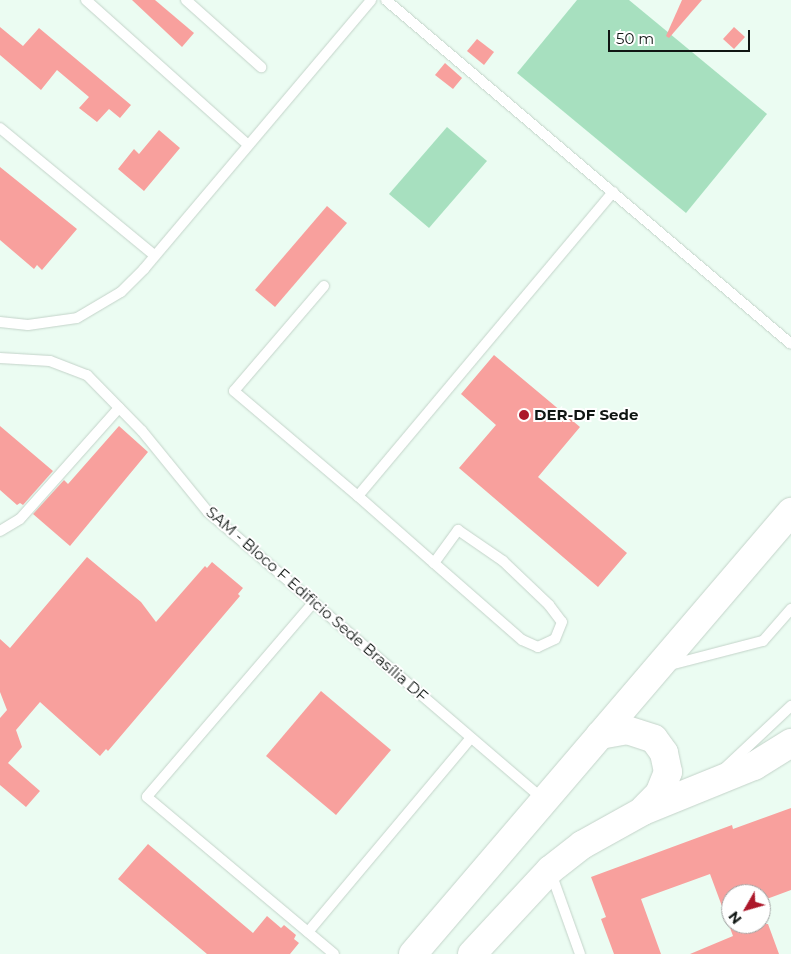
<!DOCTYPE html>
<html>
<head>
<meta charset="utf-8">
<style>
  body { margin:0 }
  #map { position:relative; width:791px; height:954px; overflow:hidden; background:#ebfcf2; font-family:Montserrat,sans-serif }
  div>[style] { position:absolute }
  .green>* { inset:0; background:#a7e0bf }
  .building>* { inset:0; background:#f8a09d }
  .roads { filter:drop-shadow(0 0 1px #c3d3c9) drop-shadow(0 0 1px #c3d3c9) }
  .lane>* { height:10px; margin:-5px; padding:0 5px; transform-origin:5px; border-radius:5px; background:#fff }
  .primary>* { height:28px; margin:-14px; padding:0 14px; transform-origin:14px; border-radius:14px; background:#fff }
  .dots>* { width:14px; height:14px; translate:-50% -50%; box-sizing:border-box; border:2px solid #fff; border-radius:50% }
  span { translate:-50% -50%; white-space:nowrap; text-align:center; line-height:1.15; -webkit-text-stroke:4px #fff; paint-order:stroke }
  .poi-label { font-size:15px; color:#101613; font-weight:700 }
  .left { translate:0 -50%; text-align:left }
  .street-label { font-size:15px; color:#101613 }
  .north { position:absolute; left:721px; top:884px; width:50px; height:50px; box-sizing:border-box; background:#fff; border:1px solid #9fa2a1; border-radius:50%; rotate:232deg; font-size:14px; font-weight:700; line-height:20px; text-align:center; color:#101613 }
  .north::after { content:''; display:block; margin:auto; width:18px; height:22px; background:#ac172a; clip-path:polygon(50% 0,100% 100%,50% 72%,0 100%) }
  .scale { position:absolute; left:608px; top:30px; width:142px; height:22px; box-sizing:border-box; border:2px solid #101613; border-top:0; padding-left:6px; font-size:15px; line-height:18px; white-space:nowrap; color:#101613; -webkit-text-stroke:4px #fff; paint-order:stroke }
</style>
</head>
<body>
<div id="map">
  <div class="green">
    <div style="clip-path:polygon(577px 0,629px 0,767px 114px,686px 213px,517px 73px)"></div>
    <div style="clip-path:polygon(447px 127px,487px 161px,429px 228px,389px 194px)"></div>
  </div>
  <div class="building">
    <div style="clip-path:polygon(132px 0,155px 0,194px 33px,182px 47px)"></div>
    <div style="clip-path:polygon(682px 0,702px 0,669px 38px,666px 36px)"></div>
    <div style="clip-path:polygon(0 27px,23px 46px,39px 28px,131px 105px,120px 118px,109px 109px,97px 122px,79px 108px,89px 97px,57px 70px,41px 90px,0 55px)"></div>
    <div style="clip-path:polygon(734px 27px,745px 37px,734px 49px,723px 39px)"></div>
    <div style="clip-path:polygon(477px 39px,494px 52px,484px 65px,467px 51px)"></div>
    <div style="clip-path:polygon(445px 63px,462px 78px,453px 89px,435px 75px)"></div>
    <div style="clip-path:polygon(159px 130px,180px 148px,144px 191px,118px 169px,134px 149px,139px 154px)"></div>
    <div style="clip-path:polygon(0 167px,77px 229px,42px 270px,37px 265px,34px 269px,0 240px)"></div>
    <div style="clip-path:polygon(327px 206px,347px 223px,275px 307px,255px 290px)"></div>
    <div style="clip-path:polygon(494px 355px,580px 427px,538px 477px,627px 553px,598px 587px,459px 468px,496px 425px,461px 394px)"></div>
    <div style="clip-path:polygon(0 426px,53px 471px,23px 505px,20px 503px,17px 505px,0 490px)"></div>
    <div style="clip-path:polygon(119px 426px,148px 452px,70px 546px,33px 514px,64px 480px,68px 484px)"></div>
    <div style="clip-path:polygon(87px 557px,141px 602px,156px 622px,205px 566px,207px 568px,212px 562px,243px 588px,238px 594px,240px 596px,108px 751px,106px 749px,100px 756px,40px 702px,16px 730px,22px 747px,8px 763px,40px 791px,26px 807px,0 785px,0 718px,7px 710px,0 692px,0 639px,10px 648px)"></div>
    <div style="clip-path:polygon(321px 691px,391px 750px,336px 815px,266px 756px)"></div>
    <div style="clip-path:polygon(791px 808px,791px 890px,761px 901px,761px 894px,731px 894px,731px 924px,768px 924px,779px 954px,690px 954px,733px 936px,710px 874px,641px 899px,661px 954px,614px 954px,601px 919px,606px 917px,591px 877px,732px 825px,733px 829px)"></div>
    <div style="clip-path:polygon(148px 844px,253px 933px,267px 916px,281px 928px,284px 925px,296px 935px,294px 939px,299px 943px,290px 954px,207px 954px,118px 879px)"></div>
  </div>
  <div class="roads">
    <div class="lane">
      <div style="left:86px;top:0;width:217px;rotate:41.8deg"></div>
      <div style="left:186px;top:0;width:101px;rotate:41.8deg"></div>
      <div style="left:386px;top:0;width:531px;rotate:40.34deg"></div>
      <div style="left:0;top:128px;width:200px;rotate:39.5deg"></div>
      <div style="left:324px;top:286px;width:138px;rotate:130.6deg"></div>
      <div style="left:234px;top:391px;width:162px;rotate:40.3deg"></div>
      <div style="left:0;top:322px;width:28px;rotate:6deg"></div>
      <div style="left:28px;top:325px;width:49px;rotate:-8.1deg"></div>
      <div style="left:77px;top:318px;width:51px;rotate:-30.6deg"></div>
      <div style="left:121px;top:292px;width:33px;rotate:-45deg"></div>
      <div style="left:144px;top:269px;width:352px;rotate:-49.8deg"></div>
      <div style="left:0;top:358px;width:50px;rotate:3.4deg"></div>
      <div style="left:50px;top:361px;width:40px;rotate:21deg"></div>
      <div style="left:87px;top:375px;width:78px;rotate:45.5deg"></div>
      <div style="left:142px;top:431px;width:104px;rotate:50.8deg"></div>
      <div style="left:208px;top:512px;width:441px;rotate:40.6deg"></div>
      <div style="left:0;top:531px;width:23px;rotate:-31deg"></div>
      <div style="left:20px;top:519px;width:149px;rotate:-48.3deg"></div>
      <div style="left:434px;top:563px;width:41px;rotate:-54deg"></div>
      <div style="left:458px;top:530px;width:55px;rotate:34.6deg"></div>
      <div style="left:503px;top:561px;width:64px;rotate:43.7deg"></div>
      <div style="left:549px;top:605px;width:21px;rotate:53deg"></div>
      <div style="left:562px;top:622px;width:18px;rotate:112deg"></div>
      <div style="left:555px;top:639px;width:19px;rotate:155deg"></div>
      <div style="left:538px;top:647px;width:17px;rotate:-156deg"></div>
      <div style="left:522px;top:640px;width:117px;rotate:-138.8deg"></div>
      <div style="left:434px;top:563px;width:101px;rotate:-138.6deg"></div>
      <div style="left:358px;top:496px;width:397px;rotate:-50deg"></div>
      <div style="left:313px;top:603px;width:255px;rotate:130.6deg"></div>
      <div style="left:147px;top:797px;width:244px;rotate:40deg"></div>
      <div style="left:670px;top:665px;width:96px;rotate:-14.5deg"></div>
      <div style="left:763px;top:641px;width:43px;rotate:-48.8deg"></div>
      <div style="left:725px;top:768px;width:91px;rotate:-43.2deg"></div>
      <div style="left:551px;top:873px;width:86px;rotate:70.3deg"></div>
      <div style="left:308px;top:932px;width:253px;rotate:-50deg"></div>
    </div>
    <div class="primary">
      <div style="left:600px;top:735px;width:27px;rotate:-10deg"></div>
      <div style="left:627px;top:730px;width:28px;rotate:18deg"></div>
      <div style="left:654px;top:739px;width:17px;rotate:54deg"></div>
      <div style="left:664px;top:753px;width:19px;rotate:78deg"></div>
      <div style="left:668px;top:772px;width:24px;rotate:112deg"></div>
      <div style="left:659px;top:794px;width:21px;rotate:135deg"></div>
      <div style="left:413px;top:954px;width:582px;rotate:-49.46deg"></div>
      <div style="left:472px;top:954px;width:115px;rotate:-47.1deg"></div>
      <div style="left:550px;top:870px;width:41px;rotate:-38deg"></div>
      <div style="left:582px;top:845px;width:70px;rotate:-29.1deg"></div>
      <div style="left:643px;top:811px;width:120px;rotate:-22.1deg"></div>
      <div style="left:754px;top:766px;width:44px;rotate:-31.9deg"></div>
    </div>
  </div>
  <div class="dots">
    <div style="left:524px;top:415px;background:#ac172a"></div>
  </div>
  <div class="poi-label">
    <span class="left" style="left:534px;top:415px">DER-DF Sede</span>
  </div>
  <div class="street-label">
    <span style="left:317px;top:604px;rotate:41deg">SAM - Bloco F Edificio Sede Brasília DF</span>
  </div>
  <div class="north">N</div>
  <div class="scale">50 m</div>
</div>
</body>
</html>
